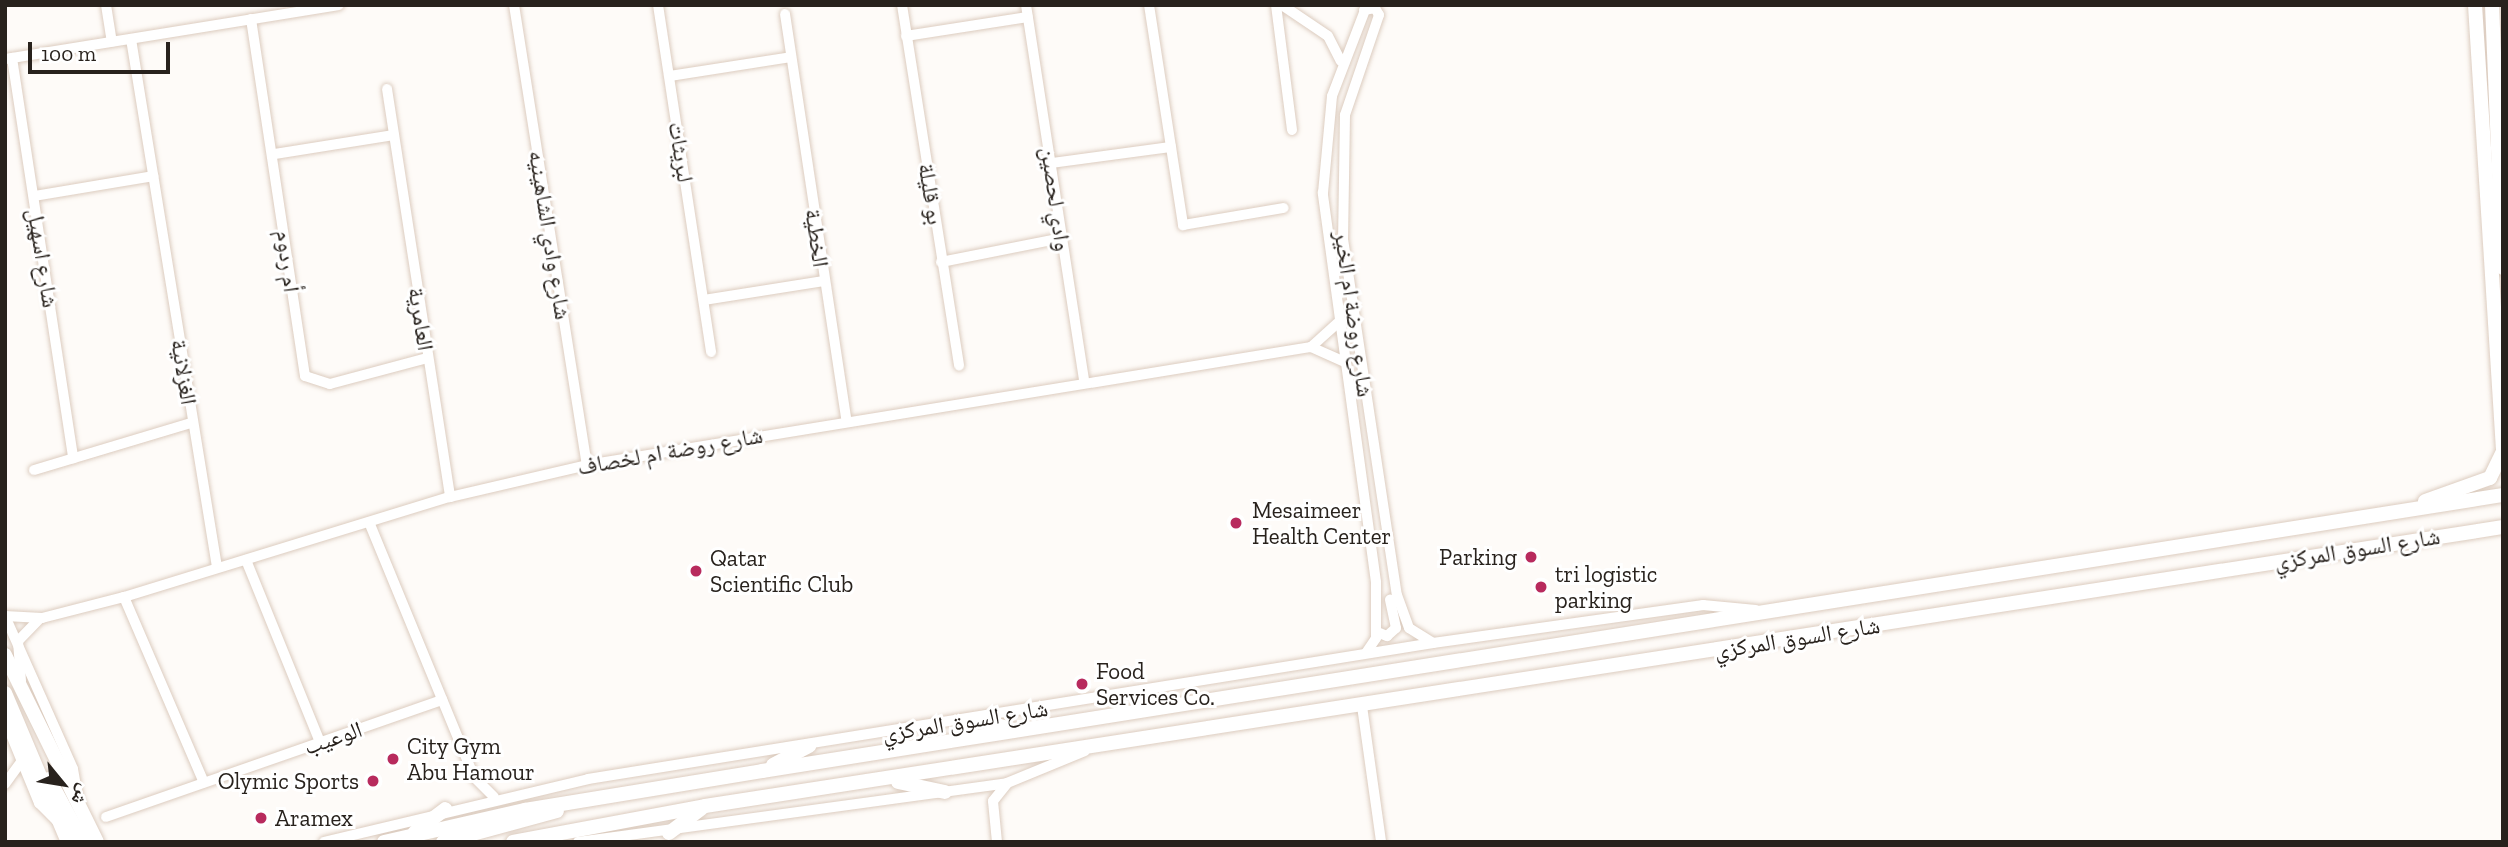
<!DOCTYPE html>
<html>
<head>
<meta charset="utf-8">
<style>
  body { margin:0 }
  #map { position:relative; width:2508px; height:847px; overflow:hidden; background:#fefbf8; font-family:"Zilla Slab","Noto Naskh Arabic",serif }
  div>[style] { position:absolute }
  .roads { filter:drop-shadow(0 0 2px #dcccbf) drop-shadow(0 0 2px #dcccbf) }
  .street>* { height:10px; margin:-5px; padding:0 5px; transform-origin:5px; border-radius:5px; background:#fff }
  .secondary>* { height:14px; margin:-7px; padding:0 7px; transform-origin:7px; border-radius:7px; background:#fff }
  .dots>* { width:19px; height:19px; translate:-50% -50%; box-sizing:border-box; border:4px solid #fff; border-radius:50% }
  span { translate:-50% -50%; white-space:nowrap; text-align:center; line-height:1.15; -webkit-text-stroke:6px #fff; paint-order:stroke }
  .street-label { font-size:23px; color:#28221d }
  .poi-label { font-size:23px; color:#28221d }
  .left { translate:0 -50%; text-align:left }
  .right { translate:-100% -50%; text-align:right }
  .frame { position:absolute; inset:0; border:7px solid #28221d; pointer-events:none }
  .north { position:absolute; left:28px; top:749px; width:70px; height:70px; -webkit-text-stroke:5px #fff; paint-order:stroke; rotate:120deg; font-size:19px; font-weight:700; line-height:28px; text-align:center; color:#28221d }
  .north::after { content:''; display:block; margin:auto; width:24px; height:32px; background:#28221d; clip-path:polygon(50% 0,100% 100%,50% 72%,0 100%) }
  .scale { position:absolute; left:28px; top:42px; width:142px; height:32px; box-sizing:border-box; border:4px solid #28221d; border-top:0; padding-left:9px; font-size:21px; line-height:24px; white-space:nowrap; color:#28221d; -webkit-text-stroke:5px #fff; paint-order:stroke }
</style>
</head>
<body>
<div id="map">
  <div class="roads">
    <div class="street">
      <div style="left:106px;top:5px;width:37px;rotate:81deg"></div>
      <div style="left:514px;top:5px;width:466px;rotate:81deg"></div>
      <div style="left:658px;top:5px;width:351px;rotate:81.3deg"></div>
      <div style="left:902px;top:5px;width:365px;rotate:81deg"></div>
      <div style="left:1026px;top:5px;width:380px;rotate:81.2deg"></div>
      <div style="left:1149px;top:5px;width:223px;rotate:81.2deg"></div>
      <div style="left:1183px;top:225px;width:102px;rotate:-9.6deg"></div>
      <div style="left:1276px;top:5px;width:126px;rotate:82.7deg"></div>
      <div style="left:1282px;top:5px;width:55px;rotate:34deg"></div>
      <div style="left:1328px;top:36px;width:28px;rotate:63deg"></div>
      <div style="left:1364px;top:10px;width:11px;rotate:-10deg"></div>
      <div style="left:1375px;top:8px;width:8px;rotate:60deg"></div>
      <div style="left:1379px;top:15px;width:106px;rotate:108.8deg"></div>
      <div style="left:1345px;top:115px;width:124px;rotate:90.9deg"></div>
      <div style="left:1343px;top:239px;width:360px;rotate:81.4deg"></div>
      <div style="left:1397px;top:595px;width:35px;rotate:70deg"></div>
      <div style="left:1409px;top:628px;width:28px;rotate:32deg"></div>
      <div style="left:785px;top:14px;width:410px;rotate:81.4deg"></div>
      <div style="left:251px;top:19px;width:361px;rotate:81.4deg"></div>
      <div style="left:305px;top:376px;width:26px;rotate:18deg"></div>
      <div style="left:330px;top:384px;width:100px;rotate:-15deg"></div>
      <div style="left:906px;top:36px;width:123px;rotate:-8.9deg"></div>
      <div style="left:131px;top:39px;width:535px;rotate:80.75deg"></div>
      <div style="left:12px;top:58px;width:405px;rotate:81.3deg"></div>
      <div style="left:6px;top:59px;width:337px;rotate:-9.2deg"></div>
      <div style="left:670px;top:76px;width:122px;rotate:-8.9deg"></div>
      <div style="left:387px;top:89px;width:413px;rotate:81.2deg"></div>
      <div style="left:275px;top:154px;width:120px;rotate:-9.1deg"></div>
      <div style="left:1052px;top:163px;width:120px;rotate:-7.7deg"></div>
      <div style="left:34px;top:196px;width:121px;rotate:-9.5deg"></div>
      <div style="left:941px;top:262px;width:123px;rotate:-11.2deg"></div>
      <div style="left:704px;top:300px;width:121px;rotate:-9deg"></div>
      <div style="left:1311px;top:347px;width:36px;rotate:-42deg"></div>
      <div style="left:34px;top:470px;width:164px;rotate:-16.7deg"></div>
      <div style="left:369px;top:522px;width:276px;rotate:67.6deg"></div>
      <div style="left:474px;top:777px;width:28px;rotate:45deg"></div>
      <div style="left:246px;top:560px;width:196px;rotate:67.9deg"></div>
      <div style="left:124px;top:597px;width:202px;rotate:66.7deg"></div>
      <div style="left:5px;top:616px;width:37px;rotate:3deg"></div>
      <div style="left:42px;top:618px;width:85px;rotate:-14.4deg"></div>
      <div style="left:124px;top:597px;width:341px;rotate:-17.1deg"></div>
      <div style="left:450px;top:497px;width:141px;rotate:-13.1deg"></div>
      <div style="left:587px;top:465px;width:734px;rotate:-9.26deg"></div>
      <div style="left:1311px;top:347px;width:36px;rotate:24deg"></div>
      <div style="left:5px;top:616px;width:167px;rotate:66deg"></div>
      <div style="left:73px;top:769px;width:29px;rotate:80deg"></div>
      <div style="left:1377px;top:632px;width:11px;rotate:22deg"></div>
      <div style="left:1387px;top:636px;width:12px;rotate:-42deg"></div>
      <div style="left:1396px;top:628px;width:29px;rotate:-102deg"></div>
      <div style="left:1366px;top:653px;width:18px;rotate:-56deg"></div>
      <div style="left:1376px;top:638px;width:56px;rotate:-90deg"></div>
      <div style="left:1376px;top:582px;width:393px;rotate:-97.8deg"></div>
      <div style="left:1323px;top:193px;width:97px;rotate:-84.7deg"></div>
      <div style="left:1332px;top:96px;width:97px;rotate:-69deg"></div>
      <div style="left:21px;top:681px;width:40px;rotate:-94.3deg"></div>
      <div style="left:18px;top:641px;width:30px;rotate:-46deg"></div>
      <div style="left:1362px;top:706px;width:137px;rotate:82deg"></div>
      <div style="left:5px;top:720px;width:90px;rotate:67.7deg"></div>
      <div style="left:39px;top:803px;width:30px;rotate:45deg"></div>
      <div style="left:5px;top:784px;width:31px;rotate:-54deg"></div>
      <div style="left:106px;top:817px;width:356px;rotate:-19.2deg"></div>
      <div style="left:324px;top:842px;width:271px;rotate:-13.4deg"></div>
      <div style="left:588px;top:779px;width:856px;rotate:-9.14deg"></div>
      <div style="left:1433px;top:643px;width:273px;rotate:-8deg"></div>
      <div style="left:1703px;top:605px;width:53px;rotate:5.4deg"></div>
      <div style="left:578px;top:842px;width:433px;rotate:-7.8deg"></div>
      <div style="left:1007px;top:783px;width:84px;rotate:-22.3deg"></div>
      <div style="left:997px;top:842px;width:41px;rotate:-95.6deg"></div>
      <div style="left:993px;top:801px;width:22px;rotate:-51deg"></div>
    </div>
    <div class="secondary">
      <div style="left:2475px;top:5px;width:444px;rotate:86.4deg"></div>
      <div style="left:2492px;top:5px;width:263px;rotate:87.6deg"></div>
      <div style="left:2425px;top:501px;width:69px;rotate:-19.5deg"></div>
      <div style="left:2490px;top:478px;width:30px;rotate:-64deg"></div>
      <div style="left:5px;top:655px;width:208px;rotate:63.8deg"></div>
      <div style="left:5px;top:693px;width:162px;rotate:67.1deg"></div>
      <div style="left:976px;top:719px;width:37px;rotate:16deg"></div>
      <div style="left:773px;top:765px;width:41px;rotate:-27.8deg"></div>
      <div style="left:49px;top:779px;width:72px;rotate:61.6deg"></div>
      <div style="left:898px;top:782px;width:48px;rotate:12deg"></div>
      <div style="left:415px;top:832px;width:38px;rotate:-37deg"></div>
      <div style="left:669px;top:833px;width:40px;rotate:-37deg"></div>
      <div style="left:384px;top:842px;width:145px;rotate:-12.8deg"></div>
      <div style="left:525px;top:810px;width:240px;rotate:-9.3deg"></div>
      <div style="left:762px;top:771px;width:1763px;rotate:-9.01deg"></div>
      <div style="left:443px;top:842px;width:118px;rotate:-15.2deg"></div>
      <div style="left:513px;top:842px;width:195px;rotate:-10.6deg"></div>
      <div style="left:705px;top:806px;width:1820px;rotate:-8.82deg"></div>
    </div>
  </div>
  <div class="dots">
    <div style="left:1236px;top:523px;background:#b82b5e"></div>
    <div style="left:1531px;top:557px;background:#b82b5e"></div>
    <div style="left:696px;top:571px;background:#b82b5e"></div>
    <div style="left:1541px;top:587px;background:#b82b5e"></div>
    <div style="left:1082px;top:684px;background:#b82b5e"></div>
    <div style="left:393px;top:759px;background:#b82b5e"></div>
    <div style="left:373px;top:781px;background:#b82b5e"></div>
    <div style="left:261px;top:818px;background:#b82b5e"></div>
  </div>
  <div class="street-label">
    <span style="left:681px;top:152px;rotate:81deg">لبريثات</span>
    <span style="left:931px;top:194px;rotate:81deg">بو قليلة</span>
    <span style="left:1056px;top:199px;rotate:82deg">وادي لحصين</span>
    <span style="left:550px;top:235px;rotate:81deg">شارع وادي الشاهينيه</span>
    <span style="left:817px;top:238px;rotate:82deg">الخطية</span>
    <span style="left:43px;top:258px;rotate:81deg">شارع اسهيل</span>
    <span style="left:288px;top:261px;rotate:83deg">أم ردوم</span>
    <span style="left:1354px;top:314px;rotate:82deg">شارع روضة ام الخير</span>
    <span style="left:421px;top:319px;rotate:81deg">العامرية</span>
    <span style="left:184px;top:372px;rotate:81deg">الغزلانية</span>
    <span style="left:670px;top:451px;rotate:-10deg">شارع روضة ام لخصاف</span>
    <span style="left:2357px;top:549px;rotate:-9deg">شارع السوق المركزي</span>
    <span style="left:1797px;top:638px;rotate:-9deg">شارع السوق المركزي</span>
    <span style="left:965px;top:721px;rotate:-9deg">شارع السوق المركزي</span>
    <span style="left:333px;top:738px;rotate:-19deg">الوعيب</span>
  </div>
  <div class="poi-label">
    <span class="left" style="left:1252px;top:523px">Mesaimeer<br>Health Center</span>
    <span class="right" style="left:1517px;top:557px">Parking</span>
    <span class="left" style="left:710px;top:571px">Qatar<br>Scientific Club</span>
    <span class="left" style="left:1555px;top:587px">tri logistic<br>parking</span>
    <span class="left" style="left:1096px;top:684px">Food<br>Services Co.</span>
    <span class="left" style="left:407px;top:759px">City Gym<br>Abu Hamour</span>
    <span class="right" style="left:359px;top:781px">Olymic Sports</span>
    <span class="left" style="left:275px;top:818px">Aramex</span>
  </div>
  <div class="frame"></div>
  <div class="north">ش</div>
  <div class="scale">100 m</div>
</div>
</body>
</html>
